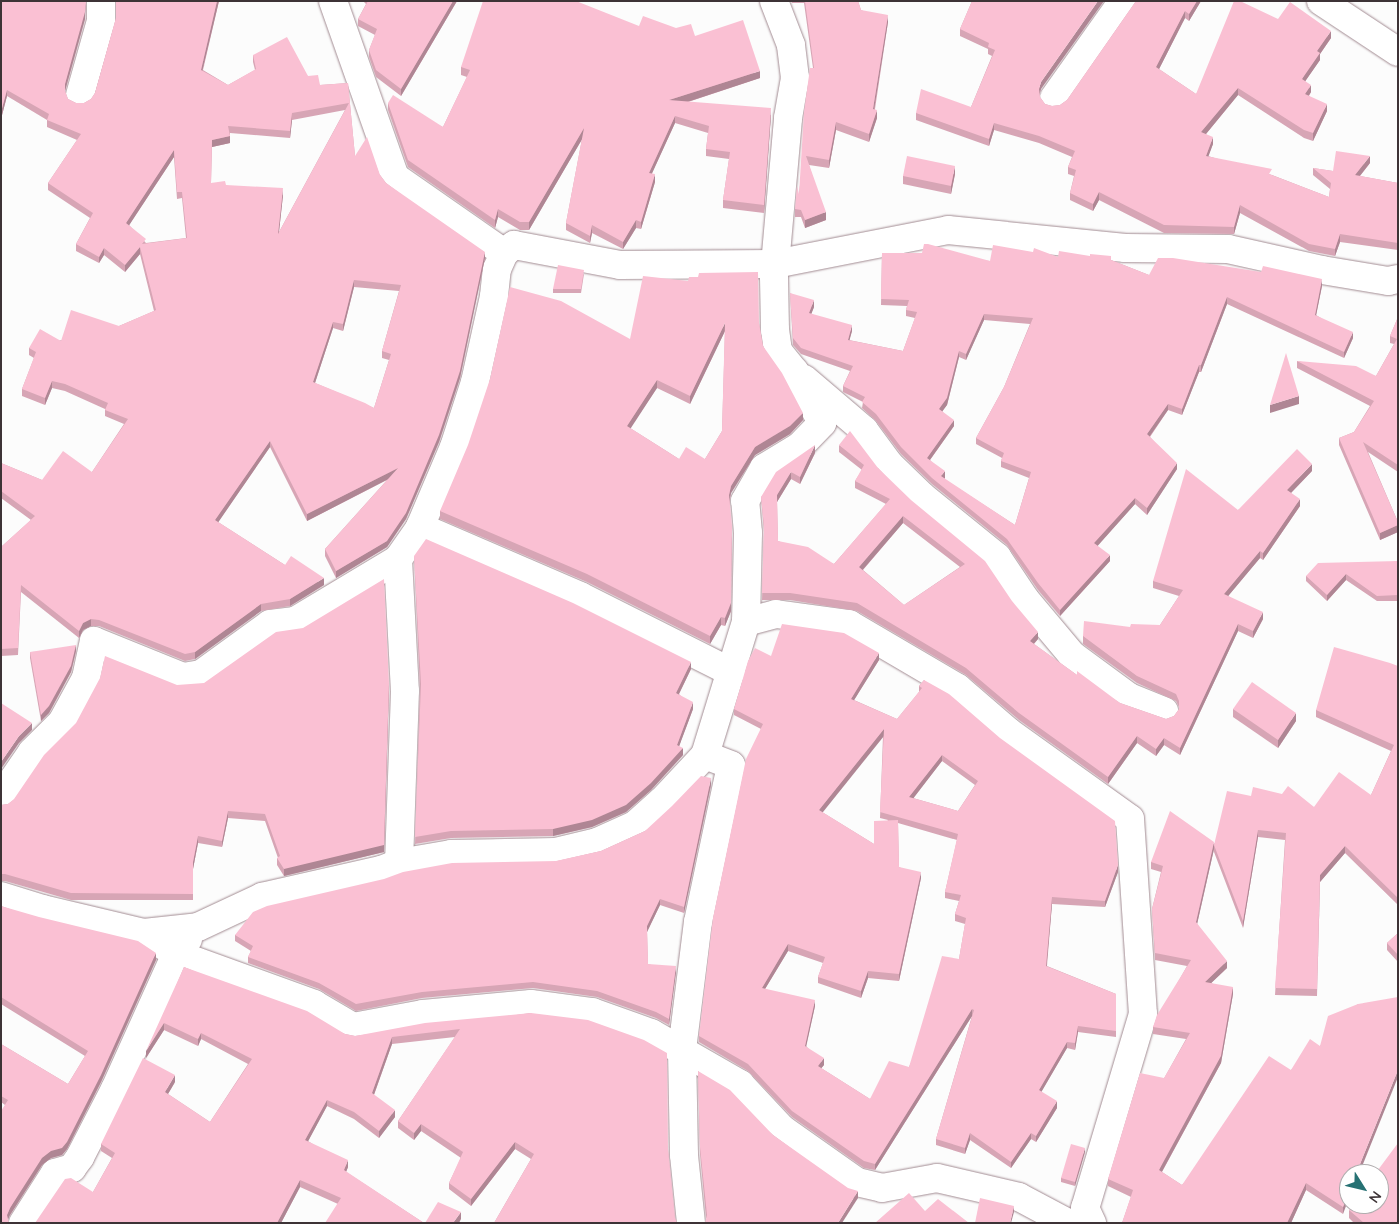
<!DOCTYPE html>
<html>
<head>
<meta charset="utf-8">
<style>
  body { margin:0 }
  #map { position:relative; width:1399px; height:1224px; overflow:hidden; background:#fcfcfc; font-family:Quicksand,sans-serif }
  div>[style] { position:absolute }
  .roads { filter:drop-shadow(0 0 1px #a28b92) drop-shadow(0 0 1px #a28b92) }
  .minor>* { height:28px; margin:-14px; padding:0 14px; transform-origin:14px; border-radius:14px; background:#fff }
  .wall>* { inset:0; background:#d7a5b5 }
  .shaded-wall>* { inset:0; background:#af8694 }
  .building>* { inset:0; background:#fac0d3 }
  span { translate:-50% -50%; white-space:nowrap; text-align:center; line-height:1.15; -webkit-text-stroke:4.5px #fff; paint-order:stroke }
  .frame { position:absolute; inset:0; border:2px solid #3d3336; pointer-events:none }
  .north { position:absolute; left:1339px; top:1164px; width:50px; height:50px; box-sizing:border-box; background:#fff; border:1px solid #b1adaf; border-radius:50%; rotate:126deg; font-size:14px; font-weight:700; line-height:20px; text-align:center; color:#3d3336 }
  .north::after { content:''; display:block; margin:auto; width:18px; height:22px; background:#267173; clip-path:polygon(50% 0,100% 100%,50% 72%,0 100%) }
</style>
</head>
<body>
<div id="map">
  <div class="roads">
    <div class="minor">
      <div style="left:333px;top:1px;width:187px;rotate:70.6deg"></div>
      <div style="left:395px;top:177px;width:133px;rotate:34.9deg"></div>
      <div style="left:1321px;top:1px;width:92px;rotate:33.5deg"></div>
      <div style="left:80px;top:95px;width:77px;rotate:-74.2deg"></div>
      <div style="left:101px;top:21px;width:20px;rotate:-90deg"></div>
      <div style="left:1054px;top:98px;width:119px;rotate:-54.6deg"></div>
      <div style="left:804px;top:379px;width:79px;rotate:40.4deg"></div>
      <div style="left:864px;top:430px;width:42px;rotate:53.7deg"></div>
      <div style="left:889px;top:464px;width:46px;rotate:44.1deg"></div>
      <div style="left:922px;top:496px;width:97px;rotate:39.1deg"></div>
      <div style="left:997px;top:557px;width:50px;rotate:56.3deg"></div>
      <div style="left:1025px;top:599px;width:73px;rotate:50deg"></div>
      <div style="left:1072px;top:655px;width:71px;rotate:36.4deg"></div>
      <div style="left:1129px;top:697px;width:38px;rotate:22deg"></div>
      <div style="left:420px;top:527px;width:174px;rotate:23.3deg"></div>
      <div style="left:580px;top:596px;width:169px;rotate:26.7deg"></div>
      <div style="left:398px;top:559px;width:132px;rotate:87deg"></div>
      <div style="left:405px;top:691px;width:172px;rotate:92deg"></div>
      <div style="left:746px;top:622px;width:31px;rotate:-15deg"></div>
      <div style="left:776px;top:614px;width:74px;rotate:7.8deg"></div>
      <div style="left:849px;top:624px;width:126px;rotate:30.4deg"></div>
      <div style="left:958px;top:688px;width:67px;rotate:40.8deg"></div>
      <div style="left:1009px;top:732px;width:149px;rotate:35.7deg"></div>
      <div style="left:1130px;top:819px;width:195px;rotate:86.2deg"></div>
      <div style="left:1143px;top:1014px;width:202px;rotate:106.6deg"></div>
      <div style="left:1085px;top:1208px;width:17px;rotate:65deg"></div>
      <div style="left:1px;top:797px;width:55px;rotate:-55.4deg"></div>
      <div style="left:32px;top:752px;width:42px;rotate:-45deg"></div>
      <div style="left:62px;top:722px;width:50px;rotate:-61.4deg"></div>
      <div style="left:86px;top:678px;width:38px;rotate:-78deg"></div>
      <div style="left:94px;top:641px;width:96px;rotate:22deg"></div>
      <div style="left:183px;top:677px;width:18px;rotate:-9deg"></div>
      <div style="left:201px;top:674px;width:85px;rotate:-35.9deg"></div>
      <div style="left:270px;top:624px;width:25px;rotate:-7deg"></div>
      <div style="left:295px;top:621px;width:120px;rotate:-31deg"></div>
      <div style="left:398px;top:559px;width:39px;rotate:-55deg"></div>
      <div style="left:420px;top:527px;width:87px;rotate:-67deg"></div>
      <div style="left:454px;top:447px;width:68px;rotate:-72.1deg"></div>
      <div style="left:475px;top:382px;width:88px;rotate:-77.5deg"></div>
      <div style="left:494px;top:296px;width:27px;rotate:-84deg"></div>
      <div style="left:497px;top:269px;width:17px;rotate:-66deg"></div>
      <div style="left:504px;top:253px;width:13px;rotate:-39deg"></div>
      <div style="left:514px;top:245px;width:108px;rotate:10.7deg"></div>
      <div style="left:620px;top:265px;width:155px;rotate:-0.4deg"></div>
      <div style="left:775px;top:264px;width:176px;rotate:-11.1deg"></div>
      <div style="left:948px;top:230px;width:178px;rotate:5.8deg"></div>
      <div style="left:1125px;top:248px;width:103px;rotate:0.6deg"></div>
      <div style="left:1228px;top:249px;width:96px;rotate:12.6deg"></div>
      <div style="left:1322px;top:270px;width:67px;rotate:9.5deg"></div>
      <div style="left:1388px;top:281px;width:10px;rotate:-11deg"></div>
      <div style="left:1px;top:896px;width:44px;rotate:17.2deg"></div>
      <div style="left:43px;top:909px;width:104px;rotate:13.4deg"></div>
      <div style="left:144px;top:933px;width:54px;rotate:-6.3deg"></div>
      <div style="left:198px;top:927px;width:71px;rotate:-25.1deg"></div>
      <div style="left:262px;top:897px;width:122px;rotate:-12.8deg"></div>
      <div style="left:381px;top:870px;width:19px;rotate:-21deg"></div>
      <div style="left:399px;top:863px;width:53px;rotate:-9.8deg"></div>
      <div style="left:451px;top:854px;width:104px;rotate:-1.1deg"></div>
      <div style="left:555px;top:852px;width:43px;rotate:-13.4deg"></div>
      <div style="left:597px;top:842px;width:42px;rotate:-24.1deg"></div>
      <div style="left:635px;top:825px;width:36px;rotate:-42deg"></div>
      <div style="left:662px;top:801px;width:63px;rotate:-46.9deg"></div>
      <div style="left:705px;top:755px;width:139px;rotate:-72.9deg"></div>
      <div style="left:746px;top:622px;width:89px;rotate:-88.7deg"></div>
      <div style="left:748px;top:533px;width:32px;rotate:-95deg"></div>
      <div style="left:745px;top:501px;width:38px;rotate:-60deg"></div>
      <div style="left:764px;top:468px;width:42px;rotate:-31.4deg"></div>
      <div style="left:800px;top:446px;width:32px;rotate:-46deg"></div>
      <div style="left:822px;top:423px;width:58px;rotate:-117.9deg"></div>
      <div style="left:795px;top:372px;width:27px;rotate:-129deg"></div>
      <div style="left:778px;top:351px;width:21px;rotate:-98deg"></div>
      <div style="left:775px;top:330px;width:54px;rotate:-91.1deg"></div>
      <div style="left:774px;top:276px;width:159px;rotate:-84.9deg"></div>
      <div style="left:788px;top:118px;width:41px;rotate:-80.1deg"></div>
      <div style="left:795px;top:78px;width:33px;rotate:-97deg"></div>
      <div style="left:791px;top:45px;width:47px;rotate:-111.1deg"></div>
      <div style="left:144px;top:933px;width:38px;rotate:33deg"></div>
      <div style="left:176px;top:954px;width:147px;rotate:19.9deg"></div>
      <div style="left:314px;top:1004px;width:45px;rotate:30.5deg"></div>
      <div style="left:353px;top:1027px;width:71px;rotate:-10.5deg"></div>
      <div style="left:423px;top:1014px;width:108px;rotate:-5.3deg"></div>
      <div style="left:531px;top:1004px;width:62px;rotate:7.5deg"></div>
      <div style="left:592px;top:1012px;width:63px;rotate:19.6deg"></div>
      <div style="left:651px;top:1033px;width:103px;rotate:29.8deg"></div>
      <div style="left:740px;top:1084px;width:62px;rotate:47deg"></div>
      <div style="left:782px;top:1129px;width:92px;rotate:35.2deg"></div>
      <div style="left:857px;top:1182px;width:26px;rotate:13deg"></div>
      <div style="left:882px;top:1188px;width:56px;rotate:-10.3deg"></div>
      <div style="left:937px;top:1178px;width:84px;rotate:13deg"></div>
      <div style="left:1019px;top:1197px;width:55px;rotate:28deg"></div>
      <div style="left:23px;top:1223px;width:59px;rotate:-57.4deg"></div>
      <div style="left:55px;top:1173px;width:18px;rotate:-16deg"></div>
      <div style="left:72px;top:1168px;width:14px;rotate:-54deg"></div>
      <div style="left:80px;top:1157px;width:76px;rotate:-62.8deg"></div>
      <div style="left:115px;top:1089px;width:148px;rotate:-65.7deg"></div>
      <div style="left:176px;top:954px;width:19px;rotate:-51deg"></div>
      <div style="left:691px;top:1223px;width:68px;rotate:-95.9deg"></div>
      <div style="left:684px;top:1155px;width:105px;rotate:-91.1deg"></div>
      <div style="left:682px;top:1050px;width:129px;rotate:-82.9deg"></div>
      <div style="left:698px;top:922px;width:160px;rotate:-78.1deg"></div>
      <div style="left:731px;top:765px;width:28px;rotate:-159deg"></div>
    </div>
  </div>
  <div class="wall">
    <div style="clip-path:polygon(evenodd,1px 1px,85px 19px,65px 91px,68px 99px,76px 103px,84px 103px,91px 99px,95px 93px,116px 18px,116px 1px,219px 1px,203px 70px,228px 85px,255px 70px,253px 62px,253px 55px,308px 76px,320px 85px,348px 83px,355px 156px,380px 175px,386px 183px,485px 258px,460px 378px,439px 442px,406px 519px,387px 547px,336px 578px,325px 556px,325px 549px,387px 480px,307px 521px,270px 447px,218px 522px,285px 565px,324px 585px,290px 606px,261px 611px,195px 659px,185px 661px,99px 626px,91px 626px,83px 630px,79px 638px,21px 592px,18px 655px,1px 656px,1px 547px,31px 520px,1px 498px,1px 463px,42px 480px,92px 472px,124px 424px,105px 416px,105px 409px,65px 391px,52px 388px,45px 405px,22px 396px,22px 389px,34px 358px,29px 355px,29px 348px,119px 326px,154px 311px,140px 254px,125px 272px,104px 255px,99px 263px,76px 251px,76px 244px,90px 218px,48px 190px,48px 183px,77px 140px,47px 127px,47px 120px,7px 96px,1px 119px,1px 1px,345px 110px,279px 232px,283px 195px,211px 183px,212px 147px,230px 143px,230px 133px,290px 138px,292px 120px,345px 110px,1px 1px,174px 157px,177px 199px,182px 198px,186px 238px,146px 243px,129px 225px,174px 157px,1px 1px,354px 287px,399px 291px,382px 351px,382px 358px,389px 360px,374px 408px,315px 383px,333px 328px,343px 331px,354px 287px)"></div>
    <div style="clip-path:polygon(363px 1px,457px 1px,401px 96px,376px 77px,369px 57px,369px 50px,375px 35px,358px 26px,358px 19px,366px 4px)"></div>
    <div style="clip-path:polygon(791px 1px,858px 1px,861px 10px,888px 22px,875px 109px,877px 118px,869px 142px,836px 130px,829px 168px,809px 165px,826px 220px,805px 228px,801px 217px,795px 217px,795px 209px,799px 194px,813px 68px,804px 3px,792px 3px)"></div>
    <div style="clip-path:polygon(972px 1px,1041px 89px,1039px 94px,1040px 97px,1045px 104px,1052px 106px,1060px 105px,1067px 100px,1136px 1px,1201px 1px,1189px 21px,1185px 18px,1159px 69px,1196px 94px,1278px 19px,1331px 38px,1320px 54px,1320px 60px,1305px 81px,1311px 92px,1309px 96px,1327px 111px,1313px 141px,1304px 138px,1238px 95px,1206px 134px,1213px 144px,1208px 156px,1272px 175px,1329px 197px,1330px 189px,1313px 175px,1313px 168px,1333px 171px,1370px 163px,1360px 176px,1398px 183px,1398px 250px,1340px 242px,1335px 256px,1309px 251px,1240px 213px,1234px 234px,1164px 233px,1099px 200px,1093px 211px,1070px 200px,1070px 193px,1074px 176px,1068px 174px,1068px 167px,1072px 157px,1039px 143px,994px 130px,989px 146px,916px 120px,916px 113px,971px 107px,992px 56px,988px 54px,988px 49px,960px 36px,960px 29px)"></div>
    <div style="clip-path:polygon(639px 26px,695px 36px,760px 78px,688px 102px,771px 115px,764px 213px,723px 208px,723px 200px,729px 159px,706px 156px,706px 149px,708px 133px,675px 123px,652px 173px,655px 182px,641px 229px,636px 228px,623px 249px,592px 233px,590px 243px,566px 230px,566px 223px,582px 139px,529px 230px,520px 230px,498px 217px,495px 228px,408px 167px,388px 110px,388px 103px,443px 127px,467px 77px,461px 75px,461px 67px)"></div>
    <div style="clip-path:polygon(955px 174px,951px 194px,903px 184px,903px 176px)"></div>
    <div style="clip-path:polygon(evenodd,882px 253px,990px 261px,1058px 257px,1111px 260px,1149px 275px,1322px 286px,1316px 315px,1353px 338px,1344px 358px,1227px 304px,1201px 372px,1199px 372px,1182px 415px,1168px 410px,1150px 437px,1177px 469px,1147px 515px,1135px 504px,1097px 546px,1110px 561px,1060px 616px,1038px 590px,1007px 545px,932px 484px,901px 454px,876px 421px,862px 408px,863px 402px,843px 392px,843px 386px,850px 371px,801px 354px,793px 345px,790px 293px,814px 307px,811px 314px,852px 331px,849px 340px,903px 351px,915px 318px,906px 316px,906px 310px,907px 306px,881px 305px,882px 253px,984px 320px,1030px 324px,1004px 387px,976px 438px,976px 444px,1002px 458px,1001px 461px,1001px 467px,1029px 478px,1015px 525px,944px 479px,945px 478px,930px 460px,954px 426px,942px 411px,947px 405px,959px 357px,966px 360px,984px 320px)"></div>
    <div style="clip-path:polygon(584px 274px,581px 293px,553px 293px,553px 289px)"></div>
    <div style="clip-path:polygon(1398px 317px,1398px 472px,1368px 452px,1398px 522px,1398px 532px,1380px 540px,1339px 445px,1339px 438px,1354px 432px,1370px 406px,1297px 368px,1297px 361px,1376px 376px,1394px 344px,1390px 343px,1390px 336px)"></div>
    <div style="clip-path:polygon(evenodd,759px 323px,763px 346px,803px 420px,790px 434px,755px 455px,731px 493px,730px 500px,731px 611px,725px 626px,721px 625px,710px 644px,587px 582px,440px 519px,440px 511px,630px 339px,759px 323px,725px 331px,722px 431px,705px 459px,679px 459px,630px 428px,657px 388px,690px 404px,725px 331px)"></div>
    <div style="clip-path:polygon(evenodd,839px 445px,878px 468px,1038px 639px,1034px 644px,1077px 675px,1120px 703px,1166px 719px,1174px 716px,1179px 709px,1179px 707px,1176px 701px,1137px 683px,1083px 644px,1083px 636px,1130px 627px,1160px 625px,1179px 596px,1153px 588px,1153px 581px,1238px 510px,1312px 471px,1291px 493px,1300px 506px,1263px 560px,1260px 558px,1228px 596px,1263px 619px,1253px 638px,1238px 631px,1180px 755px,1164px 745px,1156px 756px,1137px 743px,1108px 784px,1019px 720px,966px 675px,857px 611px,790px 600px,762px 600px,764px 532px,761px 497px,815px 453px,800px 484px,791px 479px,777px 502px,778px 541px,834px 564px,886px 504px,855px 488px,855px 481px,862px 470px,839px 452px,839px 445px,903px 523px,960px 567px,904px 605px,863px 570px,903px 523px)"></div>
    <div style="clip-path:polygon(414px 556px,691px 669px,679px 694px,693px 709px,679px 746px,683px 755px,651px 790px,626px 812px,592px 827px,553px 836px,451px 838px,415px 844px,420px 689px)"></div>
    <div style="clip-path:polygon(1398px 561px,1398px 601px,1377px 601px,1346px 580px,1327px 601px,1306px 581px,1306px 576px)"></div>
    <div style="clip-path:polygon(76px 651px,71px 672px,49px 713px,41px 721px,30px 658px,30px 652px)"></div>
    <div style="clip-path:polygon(evenodd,771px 656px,879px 660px,854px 700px,897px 719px,919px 692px,919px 686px,924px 680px,1118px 872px,1105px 907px,1052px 904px,1047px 966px,1116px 994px,1116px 1037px,1078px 1032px,1075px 1050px,1067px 1048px,1041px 1092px,1057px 1108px,1036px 1142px,1031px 1139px,1011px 1168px,970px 1140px,965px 1154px,936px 1145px,936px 1139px,972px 1016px,875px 1170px,864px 1168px,792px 1117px,748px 1071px,699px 1042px,699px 1036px,761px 729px,734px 715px,734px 709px,771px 656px,883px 736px,880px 818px,888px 820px,874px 844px,822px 812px,883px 736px,771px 656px,942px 761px,975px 785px,958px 811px,913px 798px,942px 761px,771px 656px,898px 823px,957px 840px,945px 892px,945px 898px,959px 901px,955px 914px,955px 921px,965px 924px,959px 959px,909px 1067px,870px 1099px,821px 1068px,824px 1065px,806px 1046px,815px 1006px,765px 989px,788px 951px,823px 963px,818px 977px,818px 983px,861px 998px,868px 978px,899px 981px,921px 878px,899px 867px,898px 823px)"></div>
    <div style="clip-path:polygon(1398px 666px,1398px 905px,1345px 853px,1320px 882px,1317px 996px,1275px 995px,1285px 840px,1258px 837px,1243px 928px,1214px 852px,1214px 849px,1197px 924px,1227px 968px,1211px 983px,1233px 994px,1221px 1063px,1162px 1172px,1182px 1185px,1291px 1070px,1320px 1046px,1358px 1004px,1343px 1214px,1306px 1190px,1291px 1223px,1122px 1223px,1131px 1197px,1108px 1186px,1108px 1179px,1186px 1039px,1153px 1034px,1153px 1027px,1187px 966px,1155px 960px,1152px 909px,1161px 872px,1151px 869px,1151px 862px,1214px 844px,1251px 796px,1314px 807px,1371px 795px,1391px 751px,1316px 717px,1316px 710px)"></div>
    <div style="clip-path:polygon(177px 685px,389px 691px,384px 852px,284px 876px,277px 865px,277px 858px,278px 858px,265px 821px,228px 818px,222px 847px,198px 843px,193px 869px,193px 900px,71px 900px,5px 881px,1px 881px,1px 805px,8px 804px)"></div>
    <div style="clip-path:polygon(1233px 709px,1296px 721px,1278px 748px,1233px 717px)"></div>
    <div style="clip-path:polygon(711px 785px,684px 913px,660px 905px,647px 932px,648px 964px,676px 972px,669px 1025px,656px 1018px,597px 997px,533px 988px,422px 998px,356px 1011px,319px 989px,248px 963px,248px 957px,251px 951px,235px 941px,235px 935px,601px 851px,645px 831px)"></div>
    <div style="clip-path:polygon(1px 906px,156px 960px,101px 1082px,67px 1149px,62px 1155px,51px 1158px,42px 1165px,10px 1215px,1px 1223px,5px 1105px,1px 1102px,1px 1044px,68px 1084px,85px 1056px,1px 1004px)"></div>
    <div style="clip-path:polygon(1398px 933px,1398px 962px,1387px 950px,1387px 943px)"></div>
    <div style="clip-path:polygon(184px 967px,345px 1034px,355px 1036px,531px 1013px,668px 1149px,675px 1218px,677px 1223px,494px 1223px,531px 1159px,515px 1149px,471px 1206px,449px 1189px,449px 1183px,461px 1158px,421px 1131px,414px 1140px,398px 1128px,398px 1121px,455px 1037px,392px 1044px,374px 1095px,395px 1117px,379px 1138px,354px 1119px,327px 1106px,308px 1141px,348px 1167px,346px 1172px,424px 1223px,338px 1204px,300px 1187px,281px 1223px,35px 1223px,93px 1192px,112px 1158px,101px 1151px,101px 1144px,175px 1082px,168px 1094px,210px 1122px,248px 1064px,201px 1039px,198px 1046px,164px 1030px,146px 1058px)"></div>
    <div style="clip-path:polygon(698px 1071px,773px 1135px,858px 1198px,706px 1218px,700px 1154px)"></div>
    <div style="clip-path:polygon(1085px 1152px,1075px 1186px,1061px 1182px,1061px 1178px)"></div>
    <div style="clip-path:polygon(1349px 1210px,1398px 1223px,1354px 1223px,1349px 1218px)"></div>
  </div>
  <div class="shaded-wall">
    <div style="clip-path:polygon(86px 1px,85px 19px,65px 91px,65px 84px)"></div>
    <div style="clip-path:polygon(217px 1px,219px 1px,201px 76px,201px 70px)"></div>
    <div style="clip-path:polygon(453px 1px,457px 1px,401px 96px,401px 89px)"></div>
    <div style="clip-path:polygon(1098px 1px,1104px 1px,1041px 89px,1039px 96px,1039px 89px,1041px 82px)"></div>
    <div style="clip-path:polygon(1197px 1px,1201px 1px,1189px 21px,1189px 14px)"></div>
    <div style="clip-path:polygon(1185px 11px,1185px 18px,1156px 75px,1156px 67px)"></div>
    <div style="clip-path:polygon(888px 15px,888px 22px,873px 116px,873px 109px)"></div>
    <div style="clip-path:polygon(1331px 31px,1331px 38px,1320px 54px,1320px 60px,1302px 86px,1302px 79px,1317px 51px)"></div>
    <div style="clip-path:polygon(760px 71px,760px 78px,669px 108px,669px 100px)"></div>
    <div style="clip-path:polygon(1311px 85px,1311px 92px,1305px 101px,1305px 94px)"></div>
    <div style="clip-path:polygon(1238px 88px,1238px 95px,1201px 140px,1201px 132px)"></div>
    <div style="clip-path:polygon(7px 90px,7px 96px,1px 119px,1px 112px)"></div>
    <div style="clip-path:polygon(1327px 104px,1327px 111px,1313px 141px,1313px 133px)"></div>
    <div style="clip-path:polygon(771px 108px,771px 115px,764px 213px,764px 205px)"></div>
    <div style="clip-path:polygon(877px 110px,877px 118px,869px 142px,869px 134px)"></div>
    <div style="clip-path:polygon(292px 113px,292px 120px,290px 138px,290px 131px)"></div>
    <div style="clip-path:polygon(675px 116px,675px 123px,649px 180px,649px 173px)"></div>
    <div style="clip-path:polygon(836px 122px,836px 130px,829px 168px,829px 160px)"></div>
    <div style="clip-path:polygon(994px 123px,994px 130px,989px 146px,989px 139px)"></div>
    <div style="clip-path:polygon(584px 128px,584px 136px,529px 230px,529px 222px)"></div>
    <div style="clip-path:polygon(230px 136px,230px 143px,212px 147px,212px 140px)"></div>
    <div style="clip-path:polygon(1213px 137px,1213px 144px,1206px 163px,1206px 156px)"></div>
    <div style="clip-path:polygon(174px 150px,174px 157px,126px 230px,126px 223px)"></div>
    <div style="clip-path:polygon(1370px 156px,1370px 163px,1355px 182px,1355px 175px)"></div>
    <div style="clip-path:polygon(955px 166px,955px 174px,951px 194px,951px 186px)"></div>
    <div style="clip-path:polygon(655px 174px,655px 182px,641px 229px,641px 222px)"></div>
    <div style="clip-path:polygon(283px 188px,283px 195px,278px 241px,278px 234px)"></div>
    <div style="clip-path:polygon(1099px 192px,1099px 200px,1093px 211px,1093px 204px)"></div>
    <div style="clip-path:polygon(1240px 205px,1240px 213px,1234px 234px,1234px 227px)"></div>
    <div style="clip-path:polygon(498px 209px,498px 217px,495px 228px,495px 220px)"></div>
    <div style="clip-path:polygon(826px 212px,826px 220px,805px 228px,805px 220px)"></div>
    <div style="clip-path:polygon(636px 220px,636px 228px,623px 249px,623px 242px)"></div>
    <div style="clip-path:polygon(592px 225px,592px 233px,590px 243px,590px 236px)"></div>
    <div style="clip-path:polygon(1340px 234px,1340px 242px,1335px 256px,1335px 249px)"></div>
    <div style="clip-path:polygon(140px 247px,140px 254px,125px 272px,125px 265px)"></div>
    <div style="clip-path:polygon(104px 248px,104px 255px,99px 263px,99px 257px)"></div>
    <div style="clip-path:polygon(485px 252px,485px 258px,460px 378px,439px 442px,406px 519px,387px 547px,336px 578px,336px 571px,387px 541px)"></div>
    <div style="clip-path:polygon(1322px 279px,1322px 286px,1315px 321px,1315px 315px)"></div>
    <div style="clip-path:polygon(354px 280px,354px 287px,343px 331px,343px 324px)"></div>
    <div style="clip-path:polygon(1227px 297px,1227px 304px,1201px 372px,1201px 365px)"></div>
    <div style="clip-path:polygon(814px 300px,814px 307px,809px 320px,809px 313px)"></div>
    <div style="clip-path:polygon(984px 314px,984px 320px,966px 360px,966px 354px)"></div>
    <div style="clip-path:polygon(333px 322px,333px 328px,313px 389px,313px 382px)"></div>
    <div style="clip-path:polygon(725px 323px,725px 331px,690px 404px,690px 396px)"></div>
    <div style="clip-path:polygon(852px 325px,852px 331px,848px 346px,848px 340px)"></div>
    <div style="clip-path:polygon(1353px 332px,1353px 338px,1344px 358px,1344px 352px)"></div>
    <div style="clip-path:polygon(959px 351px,959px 357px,947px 405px,939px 416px,939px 409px)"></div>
    <div style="clip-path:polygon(1199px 365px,1199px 372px,1182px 415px,1182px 409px)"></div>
    <div style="clip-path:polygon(657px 380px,657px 388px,627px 434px,627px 426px)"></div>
    <div style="clip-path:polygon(52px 381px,52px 388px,45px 405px,45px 398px)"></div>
    <div style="clip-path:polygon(1299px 396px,1299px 404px,1270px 413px,1270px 405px)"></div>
    <div style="clip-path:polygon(1168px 404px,1168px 410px,1147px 440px,1147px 434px)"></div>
    <div style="clip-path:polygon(803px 413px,803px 420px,790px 434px,755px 455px,731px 493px,729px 502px,729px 495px,731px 486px,755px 447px)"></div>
    <div style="clip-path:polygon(954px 420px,954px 426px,927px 464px,927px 458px)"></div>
    <div style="clip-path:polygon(270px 441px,270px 447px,215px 527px,215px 520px)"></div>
    <div style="clip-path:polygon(815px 445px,815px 453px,800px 484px,800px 477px)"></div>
    <div style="clip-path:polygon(1177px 463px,1177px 469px,1147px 515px,1147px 508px)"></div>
    <div style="clip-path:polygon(1312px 464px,1312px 471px,1287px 497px,1287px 490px)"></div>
    <div style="clip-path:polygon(398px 468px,398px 474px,307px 521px,307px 514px)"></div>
    <div style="clip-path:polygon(945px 471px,945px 478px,941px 483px,941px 476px)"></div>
    <div style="clip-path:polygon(791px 472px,791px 479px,777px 502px,777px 495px)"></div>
    <div style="clip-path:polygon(1135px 498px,1135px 504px,1094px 550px,1094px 543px)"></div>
    <div style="clip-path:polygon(1300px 499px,1300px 506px,1263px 560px,1263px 553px)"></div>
    <div style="clip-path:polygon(903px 516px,903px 523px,859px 574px,859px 567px)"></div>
    <div style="clip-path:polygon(1398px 525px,1398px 532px,1380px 540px,1380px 533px)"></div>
    <div style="clip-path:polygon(732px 526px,731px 611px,725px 626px,725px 618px)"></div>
    <div style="clip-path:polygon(1260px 551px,1260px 558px,1224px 601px,1224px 594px)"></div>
    <div style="clip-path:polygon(1110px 555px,1110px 561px,1060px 616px,1060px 610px)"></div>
    <div style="clip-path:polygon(1346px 574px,1346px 580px,1327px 601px,1327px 595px)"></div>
    <div style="clip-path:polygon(324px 578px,324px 585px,290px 606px,290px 599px)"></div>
    <div style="clip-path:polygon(261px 604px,261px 611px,195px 659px,195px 652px)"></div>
    <div style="clip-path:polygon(1263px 612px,1263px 619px,1253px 638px,1253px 631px)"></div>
    <div style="clip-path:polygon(721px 617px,721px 625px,710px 644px,710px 636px)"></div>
    <div style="clip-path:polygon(91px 619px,91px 626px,83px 630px,79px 638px,79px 631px,83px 623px)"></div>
    <div style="clip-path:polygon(1238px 624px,1238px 631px,1180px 755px,1180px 748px)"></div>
    <div style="clip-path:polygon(1038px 632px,1038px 639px,1030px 648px,1030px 641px)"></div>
    <div style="clip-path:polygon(76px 645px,76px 651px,71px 672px,49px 713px,41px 721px,41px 715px)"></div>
    <div style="clip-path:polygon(879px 653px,879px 660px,851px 705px,851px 699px)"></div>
    <div style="clip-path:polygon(691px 662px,691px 669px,676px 700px,676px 693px)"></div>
    <div style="clip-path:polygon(389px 684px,384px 852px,284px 876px,284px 869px)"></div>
    <div style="clip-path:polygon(693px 702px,693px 709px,677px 752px,677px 745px)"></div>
    <div style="clip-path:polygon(1296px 713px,1296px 721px,1278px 748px,1278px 740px)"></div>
    <div style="clip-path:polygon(32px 723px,32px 730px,19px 743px,1px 769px,1px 762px,19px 736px)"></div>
    <div style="clip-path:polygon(884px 729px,884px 736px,819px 817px,819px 810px)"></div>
    <div style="clip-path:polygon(1137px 736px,1137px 743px,1108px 784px,1108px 777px)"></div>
    <div style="clip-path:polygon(1164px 738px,1164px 745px,1156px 756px,1156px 749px)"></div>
    <div style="clip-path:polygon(683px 748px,683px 755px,651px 790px,626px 812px,592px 827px,553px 836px,553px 829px)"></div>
    <div style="clip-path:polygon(942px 755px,942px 761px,909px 804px,909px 797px)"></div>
    <div style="clip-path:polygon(711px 778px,711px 785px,684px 913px,684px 907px)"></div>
    <div style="clip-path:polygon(228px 811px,228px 818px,222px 847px,222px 841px)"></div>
    <div style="clip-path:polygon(1258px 830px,1258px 837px,1243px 928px,1243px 921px)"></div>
    <div style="clip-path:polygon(198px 836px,198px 843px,193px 869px,193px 900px,193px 862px)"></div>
    <div style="clip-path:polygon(1214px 842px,1214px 849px,1196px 929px,1196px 922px)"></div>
    <div style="clip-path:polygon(1345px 846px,1345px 853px,1320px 882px,1317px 996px,1320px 875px)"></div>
    <div style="clip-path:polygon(1118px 865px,1118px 872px,1105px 907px,1105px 901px)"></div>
    <div style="clip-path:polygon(921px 872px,921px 878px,899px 981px,899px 974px)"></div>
    <div style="clip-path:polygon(1052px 897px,1052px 904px,1046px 972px,1046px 966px)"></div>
    <div style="clip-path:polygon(660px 899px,660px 905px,647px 932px,647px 926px)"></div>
    <div style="clip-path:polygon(788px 944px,788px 951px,762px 994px,762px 988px)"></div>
    <div style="clip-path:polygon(156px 953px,156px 960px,101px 1082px,67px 1149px,62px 1155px,51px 1158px,42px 1165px,10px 1215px,7px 1222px,7px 1215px,10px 1208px)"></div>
    <div style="clip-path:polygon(1227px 961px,1227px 968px,1205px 989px,1205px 982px)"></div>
    <div style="clip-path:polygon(676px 966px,676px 972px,669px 1025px,669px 1019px)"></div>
    <div style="clip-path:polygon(868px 971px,868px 978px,861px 998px,861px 991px)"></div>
    <div style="clip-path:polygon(1233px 987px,1233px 994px,1221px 1063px,1159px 1177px,1159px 1170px)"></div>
    <div style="clip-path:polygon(815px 1000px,815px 1006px,805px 1052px,805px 1046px)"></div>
    <div style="clip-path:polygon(972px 1009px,972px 1016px,875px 1170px,875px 1164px)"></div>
    <div style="clip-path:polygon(164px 1023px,164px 1030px,146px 1058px,146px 1051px)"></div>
    <div style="clip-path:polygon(1078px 1026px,1078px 1032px,1075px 1050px,1075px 1043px)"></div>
    <div style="clip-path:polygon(201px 1033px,201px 1039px,198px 1046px,198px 1039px)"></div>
    <div style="clip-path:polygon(392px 1037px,392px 1044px,372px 1100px,372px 1093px)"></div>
    <div style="clip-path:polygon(1067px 1042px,1067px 1048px,1039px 1096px,1039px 1090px)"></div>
    <div style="clip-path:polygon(824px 1058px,824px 1065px,818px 1072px,818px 1066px)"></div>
    <div style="clip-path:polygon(1398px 1070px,1398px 1077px,1359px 1174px,1356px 1174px)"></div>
    <div style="clip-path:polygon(175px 1075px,175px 1082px,165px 1099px,165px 1092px)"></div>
    <div style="clip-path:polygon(327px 1100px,327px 1106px,305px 1147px,305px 1140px)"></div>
    <div style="clip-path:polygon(1057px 1101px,1057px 1108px,1036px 1142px,1036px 1136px)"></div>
    <div style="clip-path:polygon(395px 1110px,395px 1117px,379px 1138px,379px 1131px)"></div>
    <div style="clip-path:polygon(421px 1124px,421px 1131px,414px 1140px,414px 1133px)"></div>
    <div style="clip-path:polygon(970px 1133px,970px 1140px,965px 1154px,965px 1148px)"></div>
    <div style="clip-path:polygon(1031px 1133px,1031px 1139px,1011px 1168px,1011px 1162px)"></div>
    <div style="clip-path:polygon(515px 1142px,515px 1149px,471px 1206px,471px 1199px)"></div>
    <div style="clip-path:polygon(1085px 1148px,1085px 1152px,1075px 1186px,1075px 1182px)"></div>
    <div style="clip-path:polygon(348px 1160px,348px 1167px,344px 1177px,344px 1170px)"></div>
    <div style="clip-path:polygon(300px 1180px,300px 1187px,281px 1223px,277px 1223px)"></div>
    <div style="clip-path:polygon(1306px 1183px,1306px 1190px,1291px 1223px,1287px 1223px)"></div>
    <div style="clip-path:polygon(858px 1191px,858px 1198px,842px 1223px,838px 1223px)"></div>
    <div style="clip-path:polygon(1349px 1191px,1349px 1198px,1343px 1214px,1343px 1207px)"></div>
    <div style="clip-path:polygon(1014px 1206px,1014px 1212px,1011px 1223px,1010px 1223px)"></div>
    <div style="clip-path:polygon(461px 1212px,461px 1219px,459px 1223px,453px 1223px)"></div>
  </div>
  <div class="building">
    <div style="clip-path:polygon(evenodd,1px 1px,86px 1px,85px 12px,65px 84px,65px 91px,68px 99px,76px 103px,84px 103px,91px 99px,95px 93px,116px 18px,116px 1px,217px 1px,201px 70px,228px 85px,256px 69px,253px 55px,287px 37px,308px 76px,318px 75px,320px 85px,348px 83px,355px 156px,367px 137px,380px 175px,386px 183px,485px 252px,460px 371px,439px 435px,406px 513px,387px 541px,336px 571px,325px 549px,398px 468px,307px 514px,270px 441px,215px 520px,285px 565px,291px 556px,324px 578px,290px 599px,261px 604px,195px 652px,185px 654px,99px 620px,91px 619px,83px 623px,79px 631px,21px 585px,18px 648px,1px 649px,1px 547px,35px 516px,1px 491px,1px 463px,42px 480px,63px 451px,92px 472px,128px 419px,105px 410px,108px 403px,65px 384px,52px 381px,45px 398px,22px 389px,36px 352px,29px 348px,40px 329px,61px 341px,71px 310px,119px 326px,156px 310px,140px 247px,125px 265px,104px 248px,99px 257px,76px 244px,93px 213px,48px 183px,81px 134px,47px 120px,49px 114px,7px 90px,1px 112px,1px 1px,349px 103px,278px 234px,283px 188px,226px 185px,225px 181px,211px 183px,212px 140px,230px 136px,228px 126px,290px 131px,292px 113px,349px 103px,1px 1px,174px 150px,177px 192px,182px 192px,187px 238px,142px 244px,146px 239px,126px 223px,174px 150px,1px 1px,354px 280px,401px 285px,382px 351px,391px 354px,374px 408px,365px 403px,313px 382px,333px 322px,343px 324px,354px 280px)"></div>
    <div style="clip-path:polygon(368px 1px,453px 1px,401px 89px,376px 70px,369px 50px,377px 29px,358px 19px)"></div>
    <div style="clip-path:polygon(483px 1px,576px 1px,639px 26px,643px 16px,676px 28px,691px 24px,695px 36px,743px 20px,760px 71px,669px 100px,771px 108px,764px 205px,723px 200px,730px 152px,706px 149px,709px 126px,675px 116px,649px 173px,655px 174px,641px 222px,636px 220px,623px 242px,592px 225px,590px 236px,566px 223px,584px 128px,529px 222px,520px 222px,498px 209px,495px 220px,408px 160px,388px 103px,393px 95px,443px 127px,470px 70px,461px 67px)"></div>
    <div style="clip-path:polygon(805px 1px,858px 1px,861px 10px,888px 15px,873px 109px,877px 110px,869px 134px,836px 122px,829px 160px,806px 156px,826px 212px,805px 220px,801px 210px,795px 209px,797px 186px,799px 194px,804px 112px,810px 68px,814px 68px)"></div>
    <div style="clip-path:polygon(972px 1px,1098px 1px,1041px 82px,1039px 89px,1040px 97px,1045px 104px,1052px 106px,1060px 105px,1067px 100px,1136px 1px,1197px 1px,1189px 14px,1185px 11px,1156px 67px,1196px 94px,1234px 1px,1240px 1px,1278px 19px,1290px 2px,1331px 31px,1317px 51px,1320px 53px,1302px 79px,1311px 85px,1305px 94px,1327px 104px,1313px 133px,1304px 130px,1238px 88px,1201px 132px,1213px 137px,1206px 156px,1272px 169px,1269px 174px,1329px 197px,1331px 183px,1313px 168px,1333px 171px,1336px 151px,1370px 156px,1355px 175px,1398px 183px,1398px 243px,1340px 234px,1335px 249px,1309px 244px,1240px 205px,1234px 227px,1164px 225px,1099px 192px,1093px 204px,1070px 193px,1076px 170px,1068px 167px,1075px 151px,1039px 136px,994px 123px,989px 139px,916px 113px,921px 89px,971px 107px,995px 50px,988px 47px,989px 43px,960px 29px)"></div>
    <div style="clip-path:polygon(907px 156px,955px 166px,951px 186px,903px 176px)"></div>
    <div style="clip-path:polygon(evenodd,924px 244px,928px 244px,990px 261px,993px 245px,1033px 252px,1034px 248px,1058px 257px,1059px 251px,1090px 256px,1090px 254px,1111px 256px,1111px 260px,1149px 275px,1158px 258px,1173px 258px,1261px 272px,1263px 266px,1322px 279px,1315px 315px,1353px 332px,1344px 352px,1227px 297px,1201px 365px,1199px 365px,1182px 409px,1168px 404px,1147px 434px,1177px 463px,1147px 508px,1135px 498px,1094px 543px,1110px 555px,1060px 610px,1038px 583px,1007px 539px,932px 478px,901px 447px,876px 414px,862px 402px,865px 397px,843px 386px,853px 366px,801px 348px,793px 338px,790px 293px,814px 300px,809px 313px,852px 325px,848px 340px,903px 351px,917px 312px,906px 310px,909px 300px,881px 299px,882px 253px,922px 253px,924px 244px,984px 314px,1033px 318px,1004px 387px,976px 438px,1004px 453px,1001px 461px,1031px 472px,1015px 525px,941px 476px,945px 471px,927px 458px,954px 420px,939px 409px,947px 398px,959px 351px,966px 354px,984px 314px)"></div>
    <div style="clip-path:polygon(558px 265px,584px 270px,581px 289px,553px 289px)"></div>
    <div style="clip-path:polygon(evenodd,758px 272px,759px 323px,763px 346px,782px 373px,803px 413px,790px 426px,755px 447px,731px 486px,729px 495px,732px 526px,731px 603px,725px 618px,721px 617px,710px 636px,587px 574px,440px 511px,468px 445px,490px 379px,510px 287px,561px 301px,630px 339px,643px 276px,688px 281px,689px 277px,698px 277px,699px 273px,758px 272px,725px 323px,722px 431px,705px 459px,686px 447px,679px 459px,627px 426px,657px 380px,690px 396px,725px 323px)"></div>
    <div style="clip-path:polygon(1398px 317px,1398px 465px,1363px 442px,1398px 522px,1398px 525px,1380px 533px,1339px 438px,1354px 432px,1374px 401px,1297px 361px,1356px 366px,1376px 376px,1397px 339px,1390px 336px)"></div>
    <div style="clip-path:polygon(1286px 353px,1299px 396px,1270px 405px)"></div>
    <div style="clip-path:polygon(evenodd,850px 431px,878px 468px,911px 500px,985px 561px,1012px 601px,1038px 632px,1030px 641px,1077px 675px,1077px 671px,1120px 703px,1166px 719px,1174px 716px,1179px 709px,1179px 701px,1176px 694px,1137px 676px,1083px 636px,1084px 621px,1130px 627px,1131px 624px,1160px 625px,1183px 590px,1153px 581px,1186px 469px,1238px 510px,1297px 449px,1312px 464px,1287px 490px,1300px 499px,1263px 553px,1260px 551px,1224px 594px,1263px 612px,1253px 631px,1238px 624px,1180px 748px,1164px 738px,1156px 749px,1137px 736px,1108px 777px,1019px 713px,966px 668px,857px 603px,790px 593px,762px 593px,764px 526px,761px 497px,776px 472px,815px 445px,800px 477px,791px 472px,777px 495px,778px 541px,808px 547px,834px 564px,890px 499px,855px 481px,864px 465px,839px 445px,850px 431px,903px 516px,965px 564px,904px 605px,859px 567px,903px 516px)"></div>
    <div style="clip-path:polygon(426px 539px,573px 603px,691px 662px,676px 693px,693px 702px,677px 745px,683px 748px,651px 783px,626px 805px,592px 820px,553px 829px,451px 831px,415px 837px,421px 684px,414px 556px)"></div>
    <div style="clip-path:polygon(1398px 561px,1398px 595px,1377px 596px,1346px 574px,1327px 595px,1306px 576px,1318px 563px)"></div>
    <div style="clip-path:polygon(384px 579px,389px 684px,384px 845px,284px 869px,277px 858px,280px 856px,265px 814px,228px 811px,222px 841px,198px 836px,193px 862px,193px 894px,71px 893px,5px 874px,1px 874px,1px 805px,8px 804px,14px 799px,44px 755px,76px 723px,100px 678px,105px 656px,177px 685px,204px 683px,276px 632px,303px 628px)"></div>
    <div style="clip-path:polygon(evenodd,782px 624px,844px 633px,879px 653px,851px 699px,897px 719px,922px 688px,919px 686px,924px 680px,949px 694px,1000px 738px,1115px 821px,1118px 865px,1105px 901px,1052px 897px,1046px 966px,1116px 994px,1116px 1031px,1078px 1026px,1075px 1043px,1067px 1042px,1039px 1090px,1057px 1101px,1036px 1136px,1031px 1133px,1011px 1162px,970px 1133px,965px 1148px,936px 1139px,974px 1010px,972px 1009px,875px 1164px,864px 1161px,792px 1111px,748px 1064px,699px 1036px,713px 918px,746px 759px,763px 724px,734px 709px,748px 661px,755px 648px,771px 656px,782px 624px,884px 729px,880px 812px,958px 834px,945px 892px,961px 895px,955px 914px,966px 918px,959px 959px,942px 956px,909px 1067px,889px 1061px,870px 1099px,818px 1066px,824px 1058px,805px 1046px,815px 1000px,762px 988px,788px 944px,825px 957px,818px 977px,861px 991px,868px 971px,899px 974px,921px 872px,899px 867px,898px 820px,874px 821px,874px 844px,819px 810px,884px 729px,782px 624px,942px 755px,978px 781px,958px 811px,909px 797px,942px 755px)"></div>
    <div style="clip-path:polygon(76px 645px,71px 666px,49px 706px,41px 715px,30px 652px)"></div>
    <div style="clip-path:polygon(1334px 647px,1390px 663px,1398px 666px,1398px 898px,1345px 846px,1320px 875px,1317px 989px,1275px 988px,1286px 833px,1258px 830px,1243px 921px,1214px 845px,1227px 791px,1251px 796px,1253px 787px,1282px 794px,1288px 786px,1314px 807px,1339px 772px,1371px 795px,1394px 745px,1316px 710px)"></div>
    <div style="clip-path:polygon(1252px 682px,1296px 713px,1278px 740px,1233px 709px)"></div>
    <div style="clip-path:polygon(1px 703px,32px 723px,19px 736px,1px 762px)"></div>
    <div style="clip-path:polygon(701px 776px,711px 778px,684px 907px,660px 899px,647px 926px,648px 964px,676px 966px,669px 1019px,656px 1012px,597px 991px,533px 982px,422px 992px,356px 1004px,319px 983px,248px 957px,253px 946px,235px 935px,253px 912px,267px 906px,384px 879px,403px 872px,452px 863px,556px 861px,601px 851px,645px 831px,672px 806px)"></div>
    <div style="clip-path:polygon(1170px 811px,1214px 842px,1196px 922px,1227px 961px,1205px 982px,1233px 987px,1221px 1056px,1159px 1170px,1182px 1185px,1269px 1056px,1291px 1070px,1310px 1039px,1320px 1046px,1328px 1016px,1358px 1004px,1398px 997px,1398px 1070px,1356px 1174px,1349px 1174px,1349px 1191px,1343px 1207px,1306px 1183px,1287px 1223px,1122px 1223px,1133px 1190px,1108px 1179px,1140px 1073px,1164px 1078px,1190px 1033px,1153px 1027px,1157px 1015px,1191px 960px,1155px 953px,1152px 909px,1163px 866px,1151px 862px)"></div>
    <div style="clip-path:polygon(1px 906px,39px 917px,138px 941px,156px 953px,101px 1075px,67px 1142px,62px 1148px,51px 1151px,42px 1158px,10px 1208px,7px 1215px,9px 1223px,1px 1223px,1px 1111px,8px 1100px,1px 1096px,1px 1044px,68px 1084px,88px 1051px,1px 997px)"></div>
    <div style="clip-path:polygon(1398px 933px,1398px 955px,1387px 943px)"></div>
    <div style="clip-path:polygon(184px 967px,307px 1011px,345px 1034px,355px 1036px,425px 1023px,531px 1013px,588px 1020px,644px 1040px,667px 1053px,668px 1149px,675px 1218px,677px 1223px,494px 1223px,534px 1154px,515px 1142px,471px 1199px,449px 1183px,463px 1152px,421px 1124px,414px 1133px,398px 1121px,460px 1029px,392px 1037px,372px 1093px,395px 1110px,379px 1131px,354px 1112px,327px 1100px,305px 1140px,348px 1160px,344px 1170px,424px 1223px,325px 1223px,341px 1198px,300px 1180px,277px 1223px,35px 1223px,65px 1179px,71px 1178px,93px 1192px,115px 1153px,101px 1144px,143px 1058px,175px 1075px,165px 1092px,210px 1122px,252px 1059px,201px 1033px,198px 1039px,164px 1023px,146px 1051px)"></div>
    <div style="clip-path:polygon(698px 1071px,730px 1090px,773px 1135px,848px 1188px,858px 1191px,838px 1223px,705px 1223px,707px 1215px,700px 1147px)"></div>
    <div style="clip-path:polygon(1398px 1143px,1398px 1223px,1364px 1223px,1349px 1210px,1353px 1204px,1379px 1204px,1379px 1174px,1375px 1174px)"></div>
    <div style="clip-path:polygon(1071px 1144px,1085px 1148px,1075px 1182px,1061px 1178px)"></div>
    <div style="clip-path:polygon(909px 1193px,925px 1211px,938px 1199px,969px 1223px,875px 1223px)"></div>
    <div style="clip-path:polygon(980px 1198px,1014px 1206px,1010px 1223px,975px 1223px)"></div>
    <div style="clip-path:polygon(438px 1202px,461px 1212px,453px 1223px,425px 1223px)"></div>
  </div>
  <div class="frame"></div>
  <div class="north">N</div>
</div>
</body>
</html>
